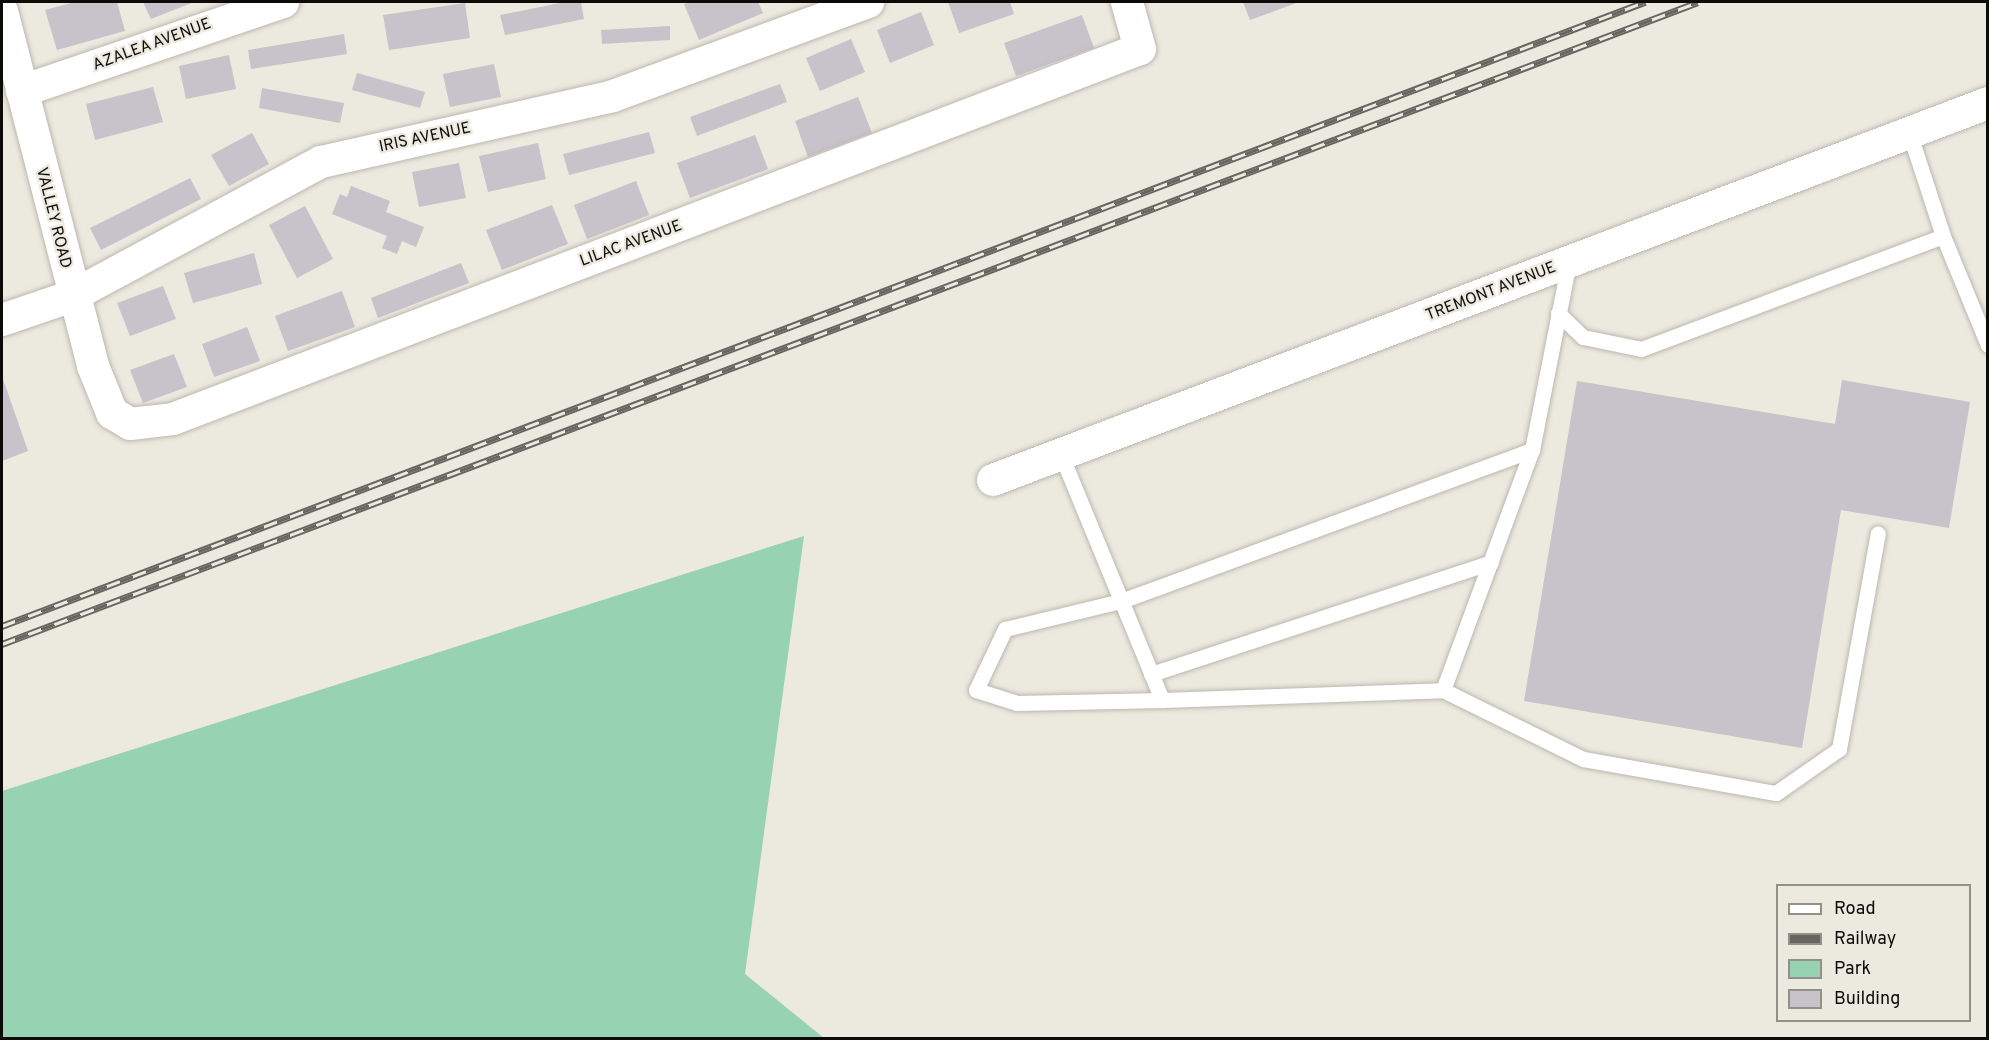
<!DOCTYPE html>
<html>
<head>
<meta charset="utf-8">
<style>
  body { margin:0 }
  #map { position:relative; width:1989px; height:1040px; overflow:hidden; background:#ece9df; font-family:Overpass,sans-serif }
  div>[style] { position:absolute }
  .green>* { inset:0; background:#97d2b2 }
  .building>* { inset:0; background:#c8c2ca }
  .roads { filter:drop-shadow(0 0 2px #bbb8af) drop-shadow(0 0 2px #bbb8af) }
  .service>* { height:15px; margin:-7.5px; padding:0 7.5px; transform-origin:7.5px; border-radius:7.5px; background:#fff }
  .minor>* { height:32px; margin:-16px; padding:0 16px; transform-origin:16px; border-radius:16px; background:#fff }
  .rail>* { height:7px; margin-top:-3.5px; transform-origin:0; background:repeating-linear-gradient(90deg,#ece9df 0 14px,#67655f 0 28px); box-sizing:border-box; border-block:2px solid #67655f }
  span { translate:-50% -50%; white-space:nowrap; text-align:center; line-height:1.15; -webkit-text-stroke:4.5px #ece9df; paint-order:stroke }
  .street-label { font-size:16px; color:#0c0b08 }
  .frame { position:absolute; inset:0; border:3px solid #0c0b08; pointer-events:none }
  .legend { position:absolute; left:1776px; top:884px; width:195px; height:138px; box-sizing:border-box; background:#ece9df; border:2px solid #929089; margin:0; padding:8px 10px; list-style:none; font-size:18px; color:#0c0b08 }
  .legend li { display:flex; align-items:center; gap:12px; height:30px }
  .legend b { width:30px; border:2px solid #929089 }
</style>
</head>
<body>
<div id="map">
  <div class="green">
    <div style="clip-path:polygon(804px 536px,745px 974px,824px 1038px,2px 1038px,2px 791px)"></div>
  </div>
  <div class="building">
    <div style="clip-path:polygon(75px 2px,117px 2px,125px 31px,57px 50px,45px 10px)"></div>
    <div style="clip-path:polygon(143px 2px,194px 2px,151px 19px)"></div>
    <div style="clip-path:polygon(565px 2px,581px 2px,584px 19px,505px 35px,500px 15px)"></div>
    <div style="clip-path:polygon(691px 2px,758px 2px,763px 13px,699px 40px,684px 4px)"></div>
    <div style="clip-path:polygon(948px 2px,1010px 2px,1014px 14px,959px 33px)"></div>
    <div style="clip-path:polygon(1243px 2px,1299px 2px,1250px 20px)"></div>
    <div style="clip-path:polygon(465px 3px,470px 38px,389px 50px,383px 15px)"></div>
    <div style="clip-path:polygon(921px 12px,934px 45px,890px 63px,877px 30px)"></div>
    <div style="clip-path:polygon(1082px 15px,1094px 48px,1016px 76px,1004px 43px)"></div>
    <div style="clip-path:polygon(670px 26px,670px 40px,602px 44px,601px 30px)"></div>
    <div style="clip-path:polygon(344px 34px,347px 54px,251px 69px,248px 50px)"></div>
    <div style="clip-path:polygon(851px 39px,865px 72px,820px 91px,806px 58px)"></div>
    <div style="clip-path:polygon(229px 55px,236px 89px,186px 99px,179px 66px)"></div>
    <div style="clip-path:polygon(494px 64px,501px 97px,450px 107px,443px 74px)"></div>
    <div style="clip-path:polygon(357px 73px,425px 92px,420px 108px,352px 90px)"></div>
    <div style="clip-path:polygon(780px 84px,787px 102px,697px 136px,690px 117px)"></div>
    <div style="clip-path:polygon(153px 87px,163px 122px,95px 140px,86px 104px)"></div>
    <div style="clip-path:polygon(262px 88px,344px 103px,340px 123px,259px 108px)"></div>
    <div style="clip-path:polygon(858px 97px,872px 133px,808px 157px,795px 121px)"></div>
    <div style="clip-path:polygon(649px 132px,655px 153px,569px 175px,563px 154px)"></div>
    <div style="clip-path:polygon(252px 133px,269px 164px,229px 186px,211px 155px)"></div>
    <div style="clip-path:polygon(755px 135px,768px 169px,690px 198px,677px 163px)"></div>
    <div style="clip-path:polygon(538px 143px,546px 179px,488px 192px,479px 156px)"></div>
    <div style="clip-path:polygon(459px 163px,466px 198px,419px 207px,412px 172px)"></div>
    <div style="clip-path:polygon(190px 178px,201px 199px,101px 250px,90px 228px)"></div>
    <div style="clip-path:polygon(636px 181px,649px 215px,587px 239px,574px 205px)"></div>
    <div style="clip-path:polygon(351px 186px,390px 201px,386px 212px,424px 227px,416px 247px,402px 241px,397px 254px,382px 248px,387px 236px,332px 214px,340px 194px,347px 197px)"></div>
    <div style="clip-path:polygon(552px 205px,568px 244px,502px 270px,486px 230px)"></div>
    <div style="clip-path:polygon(305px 206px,333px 259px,297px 278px,269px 225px)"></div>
    <div style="clip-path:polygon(254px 253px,262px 284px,193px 303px,184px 273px)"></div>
    <div style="clip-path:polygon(461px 263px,469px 283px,378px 318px,371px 298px)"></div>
    <div style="clip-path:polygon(163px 286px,176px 319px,130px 336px,117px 303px)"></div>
    <div style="clip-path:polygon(342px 291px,355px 327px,288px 351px,275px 316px)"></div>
    <div style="clip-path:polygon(247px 327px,260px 361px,214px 377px,202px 344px)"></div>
    <div style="clip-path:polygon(174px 354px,187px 387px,143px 403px,130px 370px)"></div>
    <div style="clip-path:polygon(2px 376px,28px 451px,2px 461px)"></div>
    <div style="clip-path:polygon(1842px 380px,1970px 402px,1949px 528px,1841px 510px,1802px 748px,1524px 701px,1577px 381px,1835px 424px)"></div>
  </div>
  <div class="roads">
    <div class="service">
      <div style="left:1910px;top:135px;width:106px;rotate:71.9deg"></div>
      <div style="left:1558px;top:313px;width:35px;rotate:44deg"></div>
      <div style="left:1583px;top:337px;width:59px;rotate:11.7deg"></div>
      <div style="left:1641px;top:349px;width:322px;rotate:-20.5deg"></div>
      <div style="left:1943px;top:236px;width:118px;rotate:67.6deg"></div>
      <div style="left:1062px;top:457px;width:263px;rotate:67.6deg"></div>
      <div style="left:1162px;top:700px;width:281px;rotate:-2deg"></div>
      <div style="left:1443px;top:690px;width:156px;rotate:26.2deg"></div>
      <div style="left:1583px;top:759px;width:196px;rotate:10deg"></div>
      <div style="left:1776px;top:793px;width:77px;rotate:-34.9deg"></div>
      <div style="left:1839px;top:749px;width:219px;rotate:-79.8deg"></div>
      <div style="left:1151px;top:674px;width:358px;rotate:-18.2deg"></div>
      <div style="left:1443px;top:690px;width:256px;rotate:-69.7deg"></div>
      <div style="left:1532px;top:450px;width:192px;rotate:-78.9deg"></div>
      <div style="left:1162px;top:700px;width:145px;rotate:178.8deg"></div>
      <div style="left:1017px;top:703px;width:43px;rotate:-162.4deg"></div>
      <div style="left:976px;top:690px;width:68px;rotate:-64.6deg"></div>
      <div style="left:1005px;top:629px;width:119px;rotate:-13.6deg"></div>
      <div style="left:1121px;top:601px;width:438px;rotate:-20.2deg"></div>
    </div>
    <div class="minor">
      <div style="left:2px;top:11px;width:366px;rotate:75.6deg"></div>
      <div style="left:93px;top:366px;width:51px;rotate:68deg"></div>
      <div style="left:112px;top:413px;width:21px;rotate:31deg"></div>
      <div style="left:130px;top:424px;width:43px;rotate:-6.6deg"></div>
      <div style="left:173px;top:419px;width:1035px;rotate:-20.94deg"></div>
      <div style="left:1140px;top:49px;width:49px;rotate:-105.5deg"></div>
      <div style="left:22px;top:91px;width:276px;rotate:-18.8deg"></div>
      <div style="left:2px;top:320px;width:74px;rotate:-18.9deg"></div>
      <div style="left:72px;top:296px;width:283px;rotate:-28.3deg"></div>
      <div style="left:321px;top:162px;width:299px;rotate:-12.7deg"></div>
      <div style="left:613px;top:96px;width:272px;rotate:-20.2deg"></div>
      <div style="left:993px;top:480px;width:1064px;rotate:-20.75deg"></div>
    </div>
  </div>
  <div class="rail">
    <div style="left:2px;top:626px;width:1758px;rotate:-20.8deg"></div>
    <div style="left:2px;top:644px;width:1813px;rotate:-20.73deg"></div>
  </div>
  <div class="street-label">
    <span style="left:152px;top:45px;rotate:-20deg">AZALEA AVENUE</span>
    <span style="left:425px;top:138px;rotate:-12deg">IRIS AVENUE</span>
    <span style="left:53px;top:218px;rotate:76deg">VALLEY ROAD</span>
    <span style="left:631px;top:244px;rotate:-20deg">LILAC AVENUE</span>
    <span style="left:1491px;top:292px;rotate:-21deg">TREMONT AVENUE</span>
  </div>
  <div class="frame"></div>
  <ul class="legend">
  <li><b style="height:8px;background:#fff"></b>Road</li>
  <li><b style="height:8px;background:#67655f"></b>Railway</li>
  <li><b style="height:16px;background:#97d2b2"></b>Park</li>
  <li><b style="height:16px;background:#c8c2ca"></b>Building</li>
  </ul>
</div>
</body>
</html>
